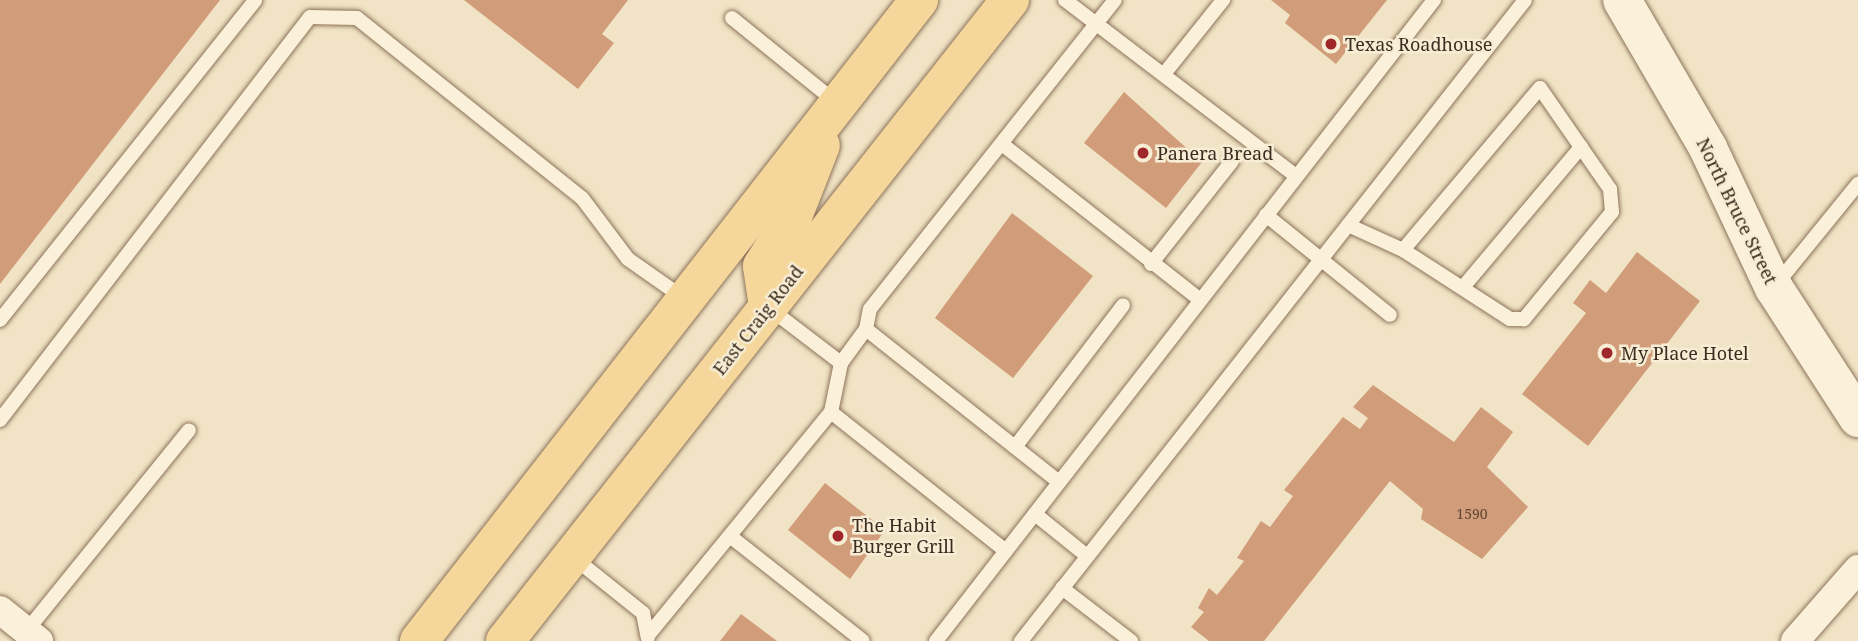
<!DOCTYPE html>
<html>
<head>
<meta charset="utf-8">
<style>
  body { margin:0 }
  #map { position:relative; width:1858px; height:641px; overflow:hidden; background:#f1e3c5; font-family:"Noto Serif",serif }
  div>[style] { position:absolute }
  .building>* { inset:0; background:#d19c79 }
  .roads { filter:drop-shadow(0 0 2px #8d745a) drop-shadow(0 0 2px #8d745a) }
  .lane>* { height:14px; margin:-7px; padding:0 7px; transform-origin:7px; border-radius:7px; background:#fbf0d9 }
  .street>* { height:28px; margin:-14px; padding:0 14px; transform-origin:14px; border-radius:14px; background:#fbf0d9 }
  .secondary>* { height:38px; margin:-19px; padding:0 19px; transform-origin:19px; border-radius:19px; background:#fbf0d9 }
  .primary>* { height:38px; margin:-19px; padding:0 19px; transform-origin:19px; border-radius:19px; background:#f5d79c }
  .dots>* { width:19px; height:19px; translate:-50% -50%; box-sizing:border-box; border:4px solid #f7edd5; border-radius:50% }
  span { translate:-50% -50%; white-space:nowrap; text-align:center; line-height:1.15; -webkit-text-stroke:5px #f7edd5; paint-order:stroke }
  .number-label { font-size:14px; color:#614836 }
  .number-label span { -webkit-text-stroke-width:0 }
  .poi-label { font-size:18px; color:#3c2c1f }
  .left { translate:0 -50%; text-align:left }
  .street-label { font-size:18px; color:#3c2c1f }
</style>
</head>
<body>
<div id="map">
  <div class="building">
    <div style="clip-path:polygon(0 0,220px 0,0 284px)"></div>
    <div style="clip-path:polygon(464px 0,628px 0,602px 34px,614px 43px,578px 89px)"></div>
    <div style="clip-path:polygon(1271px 0,1387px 0,1336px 64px,1285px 23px,1290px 15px)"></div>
    <div style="clip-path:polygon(1124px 92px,1202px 162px,1166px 208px,1084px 143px)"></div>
    <div style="clip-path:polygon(1012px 213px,1093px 276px,1013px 378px,935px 318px)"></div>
    <div style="clip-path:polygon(1637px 252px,1700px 301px,1588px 446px,1522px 394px,1586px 313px,1573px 303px,1590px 280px,1606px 293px)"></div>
    <div style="clip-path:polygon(1373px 385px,1454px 442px,1481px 407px,1513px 432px,1487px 467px,1528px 507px,1482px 559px,1421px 519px,1423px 509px,1390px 481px,1264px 641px,1209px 641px,1191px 627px,1204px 612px,1198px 608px,1209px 588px,1217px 595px,1244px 561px,1237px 558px,1261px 521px,1270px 527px,1293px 496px,1284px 490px,1343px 417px,1360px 429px,1368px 418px,1353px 407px)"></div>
    <div style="clip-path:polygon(825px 483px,885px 530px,850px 579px,788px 530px)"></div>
    <div style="clip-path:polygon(741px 614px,777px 641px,720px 641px)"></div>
  </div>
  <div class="roads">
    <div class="lane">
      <div style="left:1065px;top:0;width:290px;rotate:37.3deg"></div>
      <div style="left:732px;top:18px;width:135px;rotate:39deg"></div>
      <div style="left:1164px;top:74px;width:95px;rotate:-51.4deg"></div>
      <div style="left:1002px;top:144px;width:252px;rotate:38.2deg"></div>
      <div style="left:1266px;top:215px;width:159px;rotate:38.9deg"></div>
      <div style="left:1348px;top:225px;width:60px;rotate:24.4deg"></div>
      <div style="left:1403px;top:250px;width:212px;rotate:-49.8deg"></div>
      <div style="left:1540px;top:88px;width:123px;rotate:55.3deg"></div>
      <div style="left:1610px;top:189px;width:23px;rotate:85deg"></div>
      <div style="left:1612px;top:212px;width:139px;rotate:129.4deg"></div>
      <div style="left:1524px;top:319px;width:14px;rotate:180deg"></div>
      <div style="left:1510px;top:319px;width:127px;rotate:-147.2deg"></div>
      <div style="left:1151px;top:264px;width:131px;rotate:-51.8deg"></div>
      <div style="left:1464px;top:286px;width:182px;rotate:-49.9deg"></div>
      <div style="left:1775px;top:286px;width:132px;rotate:-50.9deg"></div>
      <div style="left:769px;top:308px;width:91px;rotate:37.4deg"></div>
      <div style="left:841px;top:363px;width:50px;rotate:101.5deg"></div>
      <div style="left:831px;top:412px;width:223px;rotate:38.5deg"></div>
      <div style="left:0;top:320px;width:409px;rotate:-51.4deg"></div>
      <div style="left:841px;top:363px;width:42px;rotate:-53.7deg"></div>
      <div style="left:0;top:420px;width:508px;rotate:-52.43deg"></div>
      <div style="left:310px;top:17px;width:47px;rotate:1.2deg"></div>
      <div style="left:357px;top:18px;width:288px;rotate:38.7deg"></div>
      <div style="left:582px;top:198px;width:76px;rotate:53deg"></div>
      <div style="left:628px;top:259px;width:70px;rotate:35.1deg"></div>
      <div style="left:1015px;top:447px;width:178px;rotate:-52.7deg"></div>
      <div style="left:1059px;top:482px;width:246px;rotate:-141.6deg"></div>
      <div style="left:866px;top:329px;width:20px;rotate:-79deg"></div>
      <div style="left:870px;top:309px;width:394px;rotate:-51.6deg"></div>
      <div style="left:1035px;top:514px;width:67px;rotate:38.9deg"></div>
      <div style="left:730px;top:536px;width:169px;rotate:38.3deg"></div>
      <div style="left:573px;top:557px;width:90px;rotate:38.7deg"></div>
      <div style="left:643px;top:613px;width:25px;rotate:79deg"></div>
      <div style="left:1062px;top:588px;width:87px;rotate:37.5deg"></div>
      <div style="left:650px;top:633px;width:286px;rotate:-50.7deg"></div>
      <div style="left:24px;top:634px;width:262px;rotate:-51deg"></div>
      <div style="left:936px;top:641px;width:812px;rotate:-52.16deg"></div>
      <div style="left:1021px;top:641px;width:815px;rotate:-51.82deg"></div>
    </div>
    <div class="street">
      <div style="left:0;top:610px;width:50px;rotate:38.5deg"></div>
      <div style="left:1795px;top:641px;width:96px;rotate:-48.8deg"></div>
    </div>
    <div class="secondary">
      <div style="left:1622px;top:0;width:171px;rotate:59.8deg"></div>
      <div style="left:1708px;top:148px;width:155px;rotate:64.8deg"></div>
      <div style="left:1774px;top:288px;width:155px;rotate:57.1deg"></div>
    </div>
    <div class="primary">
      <div style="left:768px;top:307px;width:41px;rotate:-98.3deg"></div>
      <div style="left:762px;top:266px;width:56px;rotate:-57.4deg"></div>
      <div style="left:792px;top:219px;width:79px;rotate:-68.6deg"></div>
      <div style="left:419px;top:641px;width:813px;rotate:-52.04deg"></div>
      <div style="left:505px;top:641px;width:816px;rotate:-51.77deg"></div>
    </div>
  </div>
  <div class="dots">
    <div style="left:1331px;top:44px;background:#9f272a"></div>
    <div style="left:1143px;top:153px;background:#9f272a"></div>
    <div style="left:1607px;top:353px;background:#9f272a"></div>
    <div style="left:838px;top:536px;background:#9f272a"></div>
  </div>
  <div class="number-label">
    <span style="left:1472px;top:514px">1590</span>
  </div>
  <div class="poi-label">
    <span class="left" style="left:1345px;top:44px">Texas Roadhouse</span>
    <span class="left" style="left:1157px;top:153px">Panera Bread</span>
    <span class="left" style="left:1621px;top:353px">My Place Hotel</span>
    <span class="left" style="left:852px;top:536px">The Habit<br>Burger Grill</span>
  </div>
  <div class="street-label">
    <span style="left:1737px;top:211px;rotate:64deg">North Bruce Street</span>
    <span style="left:758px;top:320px;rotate:-52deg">East Craig Road</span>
  </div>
</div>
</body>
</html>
